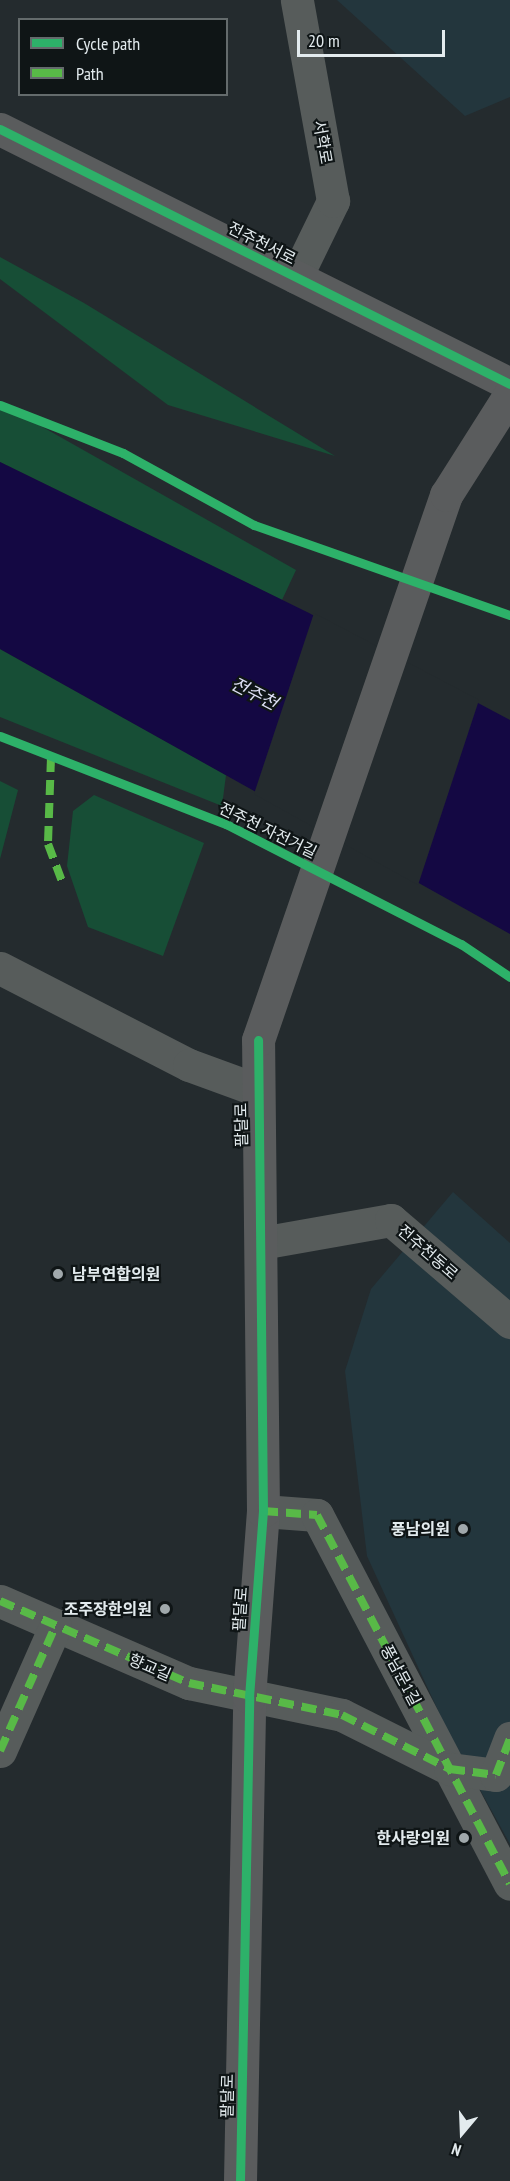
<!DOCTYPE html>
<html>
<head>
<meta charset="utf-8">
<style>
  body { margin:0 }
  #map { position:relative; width:510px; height:2181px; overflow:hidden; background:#242b2e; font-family:"PT Sans Narrow","Noto Sans KR",sans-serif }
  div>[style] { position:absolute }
  .built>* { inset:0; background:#23363d }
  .green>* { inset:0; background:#174e36 }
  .water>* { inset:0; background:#140843 }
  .pier>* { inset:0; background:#242b2e }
  .street>* { height:33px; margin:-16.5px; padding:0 16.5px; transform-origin:16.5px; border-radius:16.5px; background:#575c5b }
  .secondary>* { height:33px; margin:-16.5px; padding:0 16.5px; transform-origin:16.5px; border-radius:16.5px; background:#5a5c5d }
  .quiet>* { height:8px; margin-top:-4px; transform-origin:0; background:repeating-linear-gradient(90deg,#58b947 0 15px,transparent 0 23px) }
  .cycleway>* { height:9px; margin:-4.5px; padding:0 4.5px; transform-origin:4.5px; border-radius:4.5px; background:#2db169 }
  .dots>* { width:16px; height:16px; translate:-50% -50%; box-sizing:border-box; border:3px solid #0f1516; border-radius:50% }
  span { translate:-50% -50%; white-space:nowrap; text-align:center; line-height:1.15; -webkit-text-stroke:4.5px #0f1516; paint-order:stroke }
  .street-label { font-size:16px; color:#e3ebee }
  .poi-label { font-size:16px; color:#e3ebee; font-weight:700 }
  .left { translate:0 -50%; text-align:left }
  .right { translate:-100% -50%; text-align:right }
  .water-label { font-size:18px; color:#dddff4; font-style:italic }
  .legend { position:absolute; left:18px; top:18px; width:210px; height:78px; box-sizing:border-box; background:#0f1516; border:2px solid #646b6c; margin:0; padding:8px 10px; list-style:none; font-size:18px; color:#e3ebee }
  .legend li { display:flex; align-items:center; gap:12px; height:30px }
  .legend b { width:30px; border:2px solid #646b6c }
  .north { position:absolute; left:432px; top:2103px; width:60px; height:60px; -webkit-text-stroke:4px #0f1516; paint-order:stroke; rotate:199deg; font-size:16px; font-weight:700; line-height:24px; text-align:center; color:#e3ebee }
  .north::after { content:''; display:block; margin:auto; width:21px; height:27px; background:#e3ebee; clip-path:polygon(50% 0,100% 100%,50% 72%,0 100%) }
  .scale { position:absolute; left:297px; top:30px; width:148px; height:27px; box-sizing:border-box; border:3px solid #e3ebee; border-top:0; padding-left:8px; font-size:18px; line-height:21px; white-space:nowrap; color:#e3ebee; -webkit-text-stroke:4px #0f1516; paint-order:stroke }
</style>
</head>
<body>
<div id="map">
  <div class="built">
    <div style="clip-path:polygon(337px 0,510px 0,510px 97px,465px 116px)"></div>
    <div style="clip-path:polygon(453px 1192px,510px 1243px,510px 1844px,447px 1730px,367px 1556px,345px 1371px,371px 1289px)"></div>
  </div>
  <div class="green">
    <div style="clip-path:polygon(0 257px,84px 303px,335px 456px,168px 405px,0 279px)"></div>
    <div style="clip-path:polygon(0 403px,296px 570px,282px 600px,0 462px)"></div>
    <div style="clip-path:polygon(0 649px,226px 775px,222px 806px,0 717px)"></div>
    <div style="clip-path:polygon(0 781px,18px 790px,0 859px)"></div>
    <div style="clip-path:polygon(94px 795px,204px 843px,163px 956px,88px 927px,67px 866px,73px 811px)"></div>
  </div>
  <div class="water">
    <div style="clip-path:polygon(0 462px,309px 613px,510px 720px,510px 934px,0 649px)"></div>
  </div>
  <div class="pier">
    <div style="clip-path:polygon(314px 613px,479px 700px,418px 885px,254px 794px)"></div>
  </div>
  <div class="street">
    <div style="left:296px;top:277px;width:85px;rotate:-64deg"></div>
    <div style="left:333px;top:201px;width:204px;rotate:-100.2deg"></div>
    <div style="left:0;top:968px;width:212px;rotate:27.2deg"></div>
    <div style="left:189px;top:1065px;width:70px;rotate:20deg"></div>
    <div style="left:261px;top:1243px;width:132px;rotate:-10deg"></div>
    <div style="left:391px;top:1220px;width:157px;rotate:40.6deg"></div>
    <div style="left:263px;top:1511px;width:54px;rotate:4.2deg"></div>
    <div style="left:317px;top:1515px;width:416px;rotate:62.4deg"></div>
    <div style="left:0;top:1601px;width:206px;rotate:23.5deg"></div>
    <div style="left:189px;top:1683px;width:156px;rotate:11.8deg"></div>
    <div style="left:342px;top:1715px;width:121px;rotate:26.6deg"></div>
    <div style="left:450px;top:1769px;width:46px;rotate:7.4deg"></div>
    <div style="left:496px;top:1775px;width:40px;rotate:-69deg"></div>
    <div style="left:0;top:1751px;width:136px;rotate:-66.1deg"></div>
  </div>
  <div class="secondary">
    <div style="left:0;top:129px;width:570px;rotate:26.57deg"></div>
    <div style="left:240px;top:2181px;width:484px;rotate:-88.9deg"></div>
    <div style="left:249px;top:1697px;width:187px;rotate:-85.7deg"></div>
    <div style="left:263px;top:1511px;width:471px;rotate:-90.6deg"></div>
    <div style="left:258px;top:1040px;width:577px;rotate:-70.97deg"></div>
    <div style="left:446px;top:495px;width:120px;rotate:-57.6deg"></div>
  </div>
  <div class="quiet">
    <div style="left:51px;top:757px;width:87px;rotate:92deg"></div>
    <div style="left:48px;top:844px;width:43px;rotate:69.4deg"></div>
    <div style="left:263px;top:1511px;width:54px;rotate:4.2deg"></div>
    <div style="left:317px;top:1515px;width:416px;rotate:62.4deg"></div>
    <div style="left:0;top:1601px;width:206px;rotate:23.5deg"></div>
    <div style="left:189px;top:1683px;width:156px;rotate:11.8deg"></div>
    <div style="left:342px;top:1715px;width:121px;rotate:26.6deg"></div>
    <div style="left:450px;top:1769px;width:46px;rotate:7.4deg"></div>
    <div style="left:496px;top:1775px;width:40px;rotate:-69deg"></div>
    <div style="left:0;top:1751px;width:136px;rotate:-66.1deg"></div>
  </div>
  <div class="cycleway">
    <div style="left:0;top:129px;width:570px;rotate:26.57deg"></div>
    <div style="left:0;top:405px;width:132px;rotate:21.3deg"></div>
    <div style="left:123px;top:453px;width:149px;rotate:28.8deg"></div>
    <div style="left:254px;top:525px;width:271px;rotate:19.4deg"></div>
    <div style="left:0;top:736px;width:243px;rotate:21.3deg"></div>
    <div style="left:226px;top:824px;width:264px;rotate:27.1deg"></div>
    <div style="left:461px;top:944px;width:59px;rotate:34deg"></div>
    <div style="left:240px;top:2181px;width:484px;rotate:-88.9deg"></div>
    <div style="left:249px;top:1697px;width:187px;rotate:-85.7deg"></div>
    <div style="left:263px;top:1511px;width:471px;rotate:-90.6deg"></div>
  </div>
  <div class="dots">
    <div style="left:58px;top:1274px;background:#a0a8ab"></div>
    <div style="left:463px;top:1529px;background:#a0a8ab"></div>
    <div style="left:165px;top:1609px;background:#a0a8ab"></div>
    <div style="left:464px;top:1838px;background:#a0a8ab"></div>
  </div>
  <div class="street-label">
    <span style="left:323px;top:142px;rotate:80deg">서학로</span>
    <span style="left:262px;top:243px;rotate:27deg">전주천서로</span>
    <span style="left:268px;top:830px;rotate:26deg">전주천 자전거길</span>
    <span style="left:241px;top:1125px;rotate:-91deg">팔달로</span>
    <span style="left:428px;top:1252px;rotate:41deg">전주천동로</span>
    <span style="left:240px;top:1609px;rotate:-86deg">팔달로</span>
    <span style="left:150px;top:1667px;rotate:23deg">향교길</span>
    <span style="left:401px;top:1675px;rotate:62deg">풍남문1길</span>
    <span style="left:227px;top:2096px;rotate:-89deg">팔달로</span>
  </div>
  <div class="poi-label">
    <span class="left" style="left:72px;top:1274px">남부연합의원</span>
    <span class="right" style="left:450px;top:1529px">풍남의원</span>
    <span class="right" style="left:152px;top:1609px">조주장한의원</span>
    <span class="right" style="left:450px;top:1838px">한사랑의원</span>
  </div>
  <div class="water-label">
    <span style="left:254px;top:694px;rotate:27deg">전주천</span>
  </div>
  <ul class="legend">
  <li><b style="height:8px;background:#2db169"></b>Cycle path</li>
  <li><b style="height:8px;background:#58b947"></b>Path</li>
  </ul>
  <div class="north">N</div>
  <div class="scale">20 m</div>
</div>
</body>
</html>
